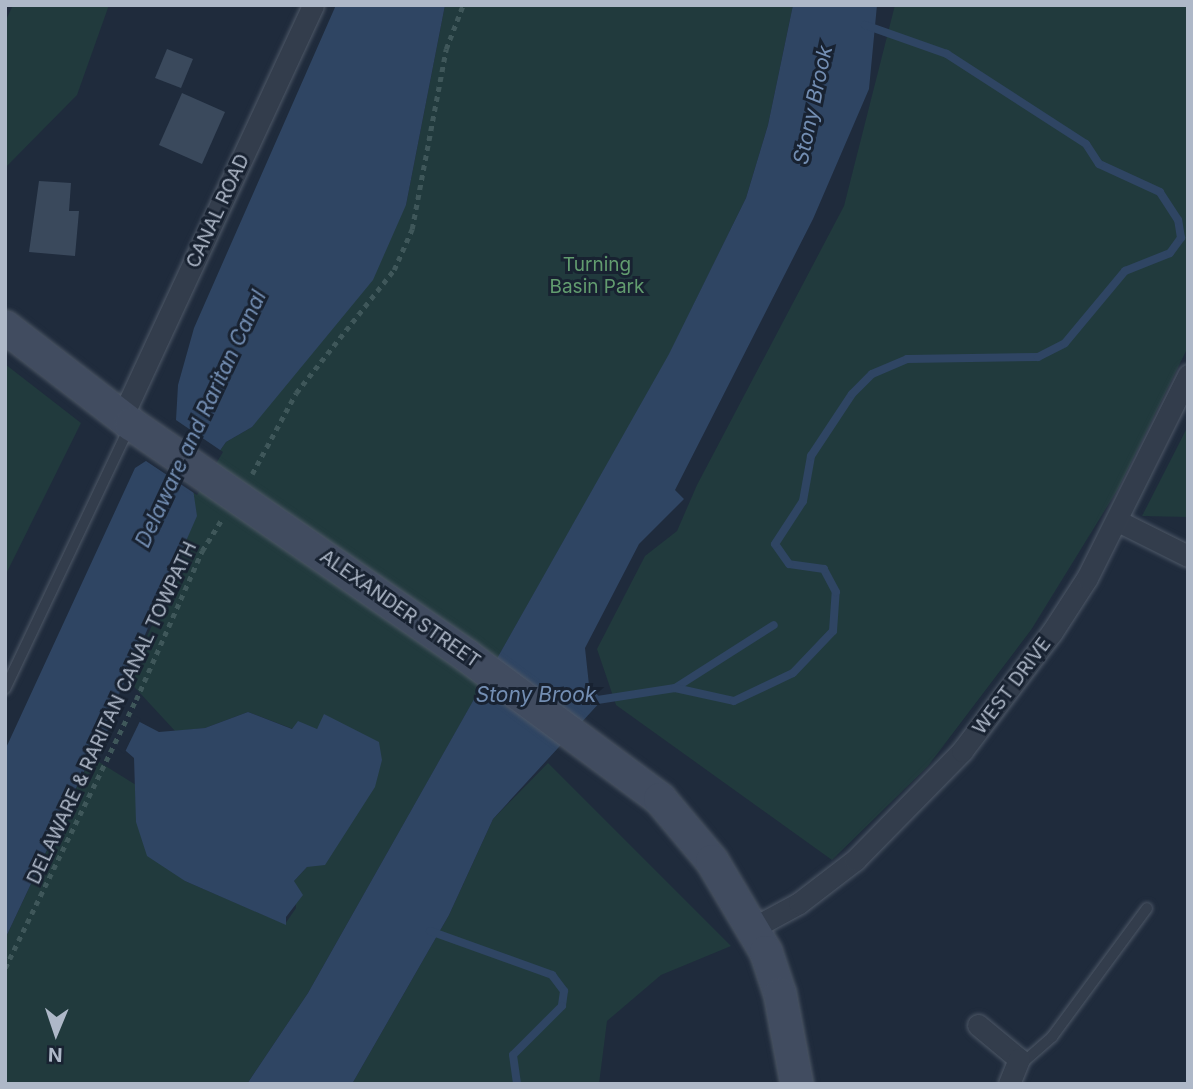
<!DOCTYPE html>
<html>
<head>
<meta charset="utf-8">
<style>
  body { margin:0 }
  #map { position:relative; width:1193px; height:1089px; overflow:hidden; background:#1f2b3c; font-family:Inter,sans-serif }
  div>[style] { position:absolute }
  .green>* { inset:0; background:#213a3d }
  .water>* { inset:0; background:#2f4563 }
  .pier>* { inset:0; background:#1f2b3c }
  .stream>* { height:8px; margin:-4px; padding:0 4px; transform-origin:4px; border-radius:4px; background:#2f4563 }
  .building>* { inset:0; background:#3a495c }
  .path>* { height:4.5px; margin-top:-2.25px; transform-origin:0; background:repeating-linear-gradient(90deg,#3f575a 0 5px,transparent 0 10px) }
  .roads { filter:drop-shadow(0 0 2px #4e5867) drop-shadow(0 0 2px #4e5867) }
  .lane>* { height:10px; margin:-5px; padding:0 5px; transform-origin:5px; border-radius:5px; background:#333d4c }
  .street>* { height:21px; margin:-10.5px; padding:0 10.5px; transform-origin:10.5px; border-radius:10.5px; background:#333d4c }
  .secondary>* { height:32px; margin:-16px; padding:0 16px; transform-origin:16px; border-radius:16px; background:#414c60 }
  span { translate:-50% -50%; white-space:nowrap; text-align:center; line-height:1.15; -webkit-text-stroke:6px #182231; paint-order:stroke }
  .street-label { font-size:19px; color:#aeb8c8 }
  .park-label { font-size:19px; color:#629c6f }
  .water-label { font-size:21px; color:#738eb3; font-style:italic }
  .frame { position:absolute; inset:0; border:7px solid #aeb8c8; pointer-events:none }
  .north { position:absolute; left:21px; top:998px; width:70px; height:70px; -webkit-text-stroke:5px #182231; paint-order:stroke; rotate:182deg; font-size:19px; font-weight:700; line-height:28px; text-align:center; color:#aeb8c8 }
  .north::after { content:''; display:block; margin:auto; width:24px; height:32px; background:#aeb8c8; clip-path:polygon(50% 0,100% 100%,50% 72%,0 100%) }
</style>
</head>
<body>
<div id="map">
  <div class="green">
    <div style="clip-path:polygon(13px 5px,109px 5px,77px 95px,5px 168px,5px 22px)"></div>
    <div style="clip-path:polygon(445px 5px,793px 5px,768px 125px,746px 198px,669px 355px,308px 993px,247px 1084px,5px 1084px,5px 939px,91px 757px,136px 785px,136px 822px,185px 881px,285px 924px,296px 908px,294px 881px,307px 867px,325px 715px,317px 729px,293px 729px,248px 712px,205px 728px,175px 731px,127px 679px,168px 591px,193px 489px,226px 442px,252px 427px,406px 205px)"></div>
    <div style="clip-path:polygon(895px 5px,1188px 5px,1188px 347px,1118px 489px,1031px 630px,928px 766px,832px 860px,616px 705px,597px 649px,645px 556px,677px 531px,697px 485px,844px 206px)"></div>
    <div style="clip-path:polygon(5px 364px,81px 423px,5px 576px)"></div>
    <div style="clip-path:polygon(1188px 426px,1188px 517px,1142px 516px)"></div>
    <div style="clip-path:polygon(548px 763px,731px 946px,661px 975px,607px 1021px,599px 1084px,352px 1084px,449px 915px,493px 819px)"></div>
  </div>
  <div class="water">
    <div style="clip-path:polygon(336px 5px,445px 5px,406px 205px,373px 280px,252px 427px,226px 442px,193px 489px,197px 516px,113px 708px,159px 732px,205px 728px,248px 712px,292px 729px,298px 721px,317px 729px,324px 714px,379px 742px,382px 760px,375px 787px,325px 865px,307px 867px,294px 881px,303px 895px,286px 917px,286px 925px,185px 881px,147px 856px,136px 822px,134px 758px,103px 731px,5px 939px,5px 750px,135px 468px,149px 459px,176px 420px,178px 385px,194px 328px)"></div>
    <div style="clip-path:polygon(793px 5px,877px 5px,869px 89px,813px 219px,675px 490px,684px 499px,639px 544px,585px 648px,589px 685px,602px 700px,493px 819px,449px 915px,352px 1084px,247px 1084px,308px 993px,669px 354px,746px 198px,768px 125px)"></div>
  </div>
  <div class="pier">
    <div style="clip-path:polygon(173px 418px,223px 452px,197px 495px,143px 459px)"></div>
    <div style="clip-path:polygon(119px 707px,141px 719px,124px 754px,105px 736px)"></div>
  </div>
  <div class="stream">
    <div style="left:675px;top:688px;width:117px;rotate:-32.5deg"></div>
    <div style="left:591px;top:701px;width:85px;rotate:-8.8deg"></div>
    <div style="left:675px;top:688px;width:60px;rotate:12.4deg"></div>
    <div style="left:734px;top:701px;width:65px;rotate:-25.4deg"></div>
    <div style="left:793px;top:673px;width:58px;rotate:-46.4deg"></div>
    <div style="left:833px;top:631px;width:39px;rotate:-86deg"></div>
    <div style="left:836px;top:592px;width:26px;rotate:-118deg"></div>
    <div style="left:824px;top:569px;width:35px;rotate:-172deg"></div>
    <div style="left:789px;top:564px;width:24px;rotate:-125deg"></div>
    <div style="left:775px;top:544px;width:51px;rotate:-56.9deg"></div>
    <div style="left:803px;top:501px;width:46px;rotate:-79.9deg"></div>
    <div style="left:811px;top:456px;width:74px;rotate:-56.5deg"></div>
    <div style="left:852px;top:394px;width:28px;rotate:-45deg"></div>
    <div style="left:872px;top:374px;width:38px;rotate:-23deg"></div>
    <div style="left:907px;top:359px;width:131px;rotate:-0.9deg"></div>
    <div style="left:1038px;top:357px;width:30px;rotate:-27deg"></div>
    <div style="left:1065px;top:343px;width:94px;rotate:-50.2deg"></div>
    <div style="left:1125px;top:271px;width:48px;rotate:-21.8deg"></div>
    <div style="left:1170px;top:253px;width:19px;rotate:-54deg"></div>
    <div style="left:1181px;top:238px;width:18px;rotate:-99deg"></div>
    <div style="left:1178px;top:220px;width:33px;rotate:-123deg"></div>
    <div style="left:1160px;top:192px;width:67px;rotate:-155.3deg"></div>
    <div style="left:1099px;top:164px;width:24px;rotate:-123deg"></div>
    <div style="left:1086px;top:144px;width:166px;rotate:-147.1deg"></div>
    <div style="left:947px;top:54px;width:87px;rotate:-160.5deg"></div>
    <div style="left:430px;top:931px;width:130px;rotate:19.8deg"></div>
    <div style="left:552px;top:975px;width:20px;rotate:53deg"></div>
    <div style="left:564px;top:991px;width:15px;rotate:98deg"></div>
    <div style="left:562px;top:1006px;width:69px;rotate:135deg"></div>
    <div style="left:513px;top:1055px;width:29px;rotate:82deg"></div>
  </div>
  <div class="building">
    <div style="clip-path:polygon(167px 49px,193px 59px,181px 88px,155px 78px)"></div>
    <div style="clip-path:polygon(182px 93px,225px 112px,202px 164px,159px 145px)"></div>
    <div style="clip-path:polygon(39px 181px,71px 183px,69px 211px,79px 211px,75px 256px,29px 252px)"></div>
  </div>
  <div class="path">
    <div style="left:252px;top:474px;width:92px;rotate:-61.5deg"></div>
    <div style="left:296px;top:393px;width:157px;rotate:-51.5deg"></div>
    <div style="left:394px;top:270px;width:45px;rotate:-66.3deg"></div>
    <div style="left:412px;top:229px;width:183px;rotate:-79.3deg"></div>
    <div style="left:446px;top:49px;width:47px;rotate:-68.9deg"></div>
    <div style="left:5px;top:968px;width:298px;rotate:-64deg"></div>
    <div style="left:136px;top:700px;width:163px;rotate:-66.1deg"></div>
    <div style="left:202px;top:551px;width:38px;rotate:-58deg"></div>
  </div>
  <div class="roads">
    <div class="lane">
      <div style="left:5px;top:689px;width:291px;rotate:-64.6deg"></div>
      <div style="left:1020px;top:1065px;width:43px;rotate:-41.2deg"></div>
      <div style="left:1052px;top:1037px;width:160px;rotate:-53.6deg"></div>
    </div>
    <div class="street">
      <div style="left:122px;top:417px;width:454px;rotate:-65.1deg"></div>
      <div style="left:1118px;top:521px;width:78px;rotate:26.6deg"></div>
      <div style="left:753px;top:928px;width:52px;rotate:-28.5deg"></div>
      <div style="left:799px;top:903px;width:71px;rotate:-37.5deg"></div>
      <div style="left:855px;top:860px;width:153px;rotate:-45.5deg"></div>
      <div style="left:962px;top:751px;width:149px;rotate:-52.9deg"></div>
      <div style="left:1052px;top:632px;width:64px;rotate:-57.1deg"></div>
      <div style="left:1087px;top:578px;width:227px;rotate:-63.5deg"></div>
      <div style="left:978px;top:1025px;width:53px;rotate:39.7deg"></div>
      <div style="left:1019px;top:1059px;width:27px;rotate:112deg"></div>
    </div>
    <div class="secondary">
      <div style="left:5px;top:327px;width:159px;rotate:37.6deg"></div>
      <div style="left:131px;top:424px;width:408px;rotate:34.6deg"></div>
      <div style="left:467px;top:656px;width:240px;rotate:36.5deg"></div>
      <div style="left:660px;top:799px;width:81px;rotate:50deg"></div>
      <div style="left:712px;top:861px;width:106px;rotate:59.3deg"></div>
      <div style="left:766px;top:952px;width:44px;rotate:71.6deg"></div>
      <div style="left:780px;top:994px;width:92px;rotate:79.3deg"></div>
    </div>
  </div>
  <div class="street-label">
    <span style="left:218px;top:211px;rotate:-65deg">CANAL ROAD</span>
    <span style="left:400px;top:609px;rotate:35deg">ALEXANDER STREET</span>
    <span style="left:1012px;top:686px;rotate:-53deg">WEST DRIVE</span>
    <span style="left:112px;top:713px;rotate:-65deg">DELAWARE &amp; RARITAN CANAL TOWPATH</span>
  </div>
  <div class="park-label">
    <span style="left:597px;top:276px">Turning<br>Basin Park</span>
  </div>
  <div class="water-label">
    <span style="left:813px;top:105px;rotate:-78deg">Stony Brook</span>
    <span style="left:201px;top:419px;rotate:-65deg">Delaware and Raritan Canal</span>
    <span style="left:536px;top:695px">Stony Brook</span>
  </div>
  <div class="frame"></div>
  <div class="north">N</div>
</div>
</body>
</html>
